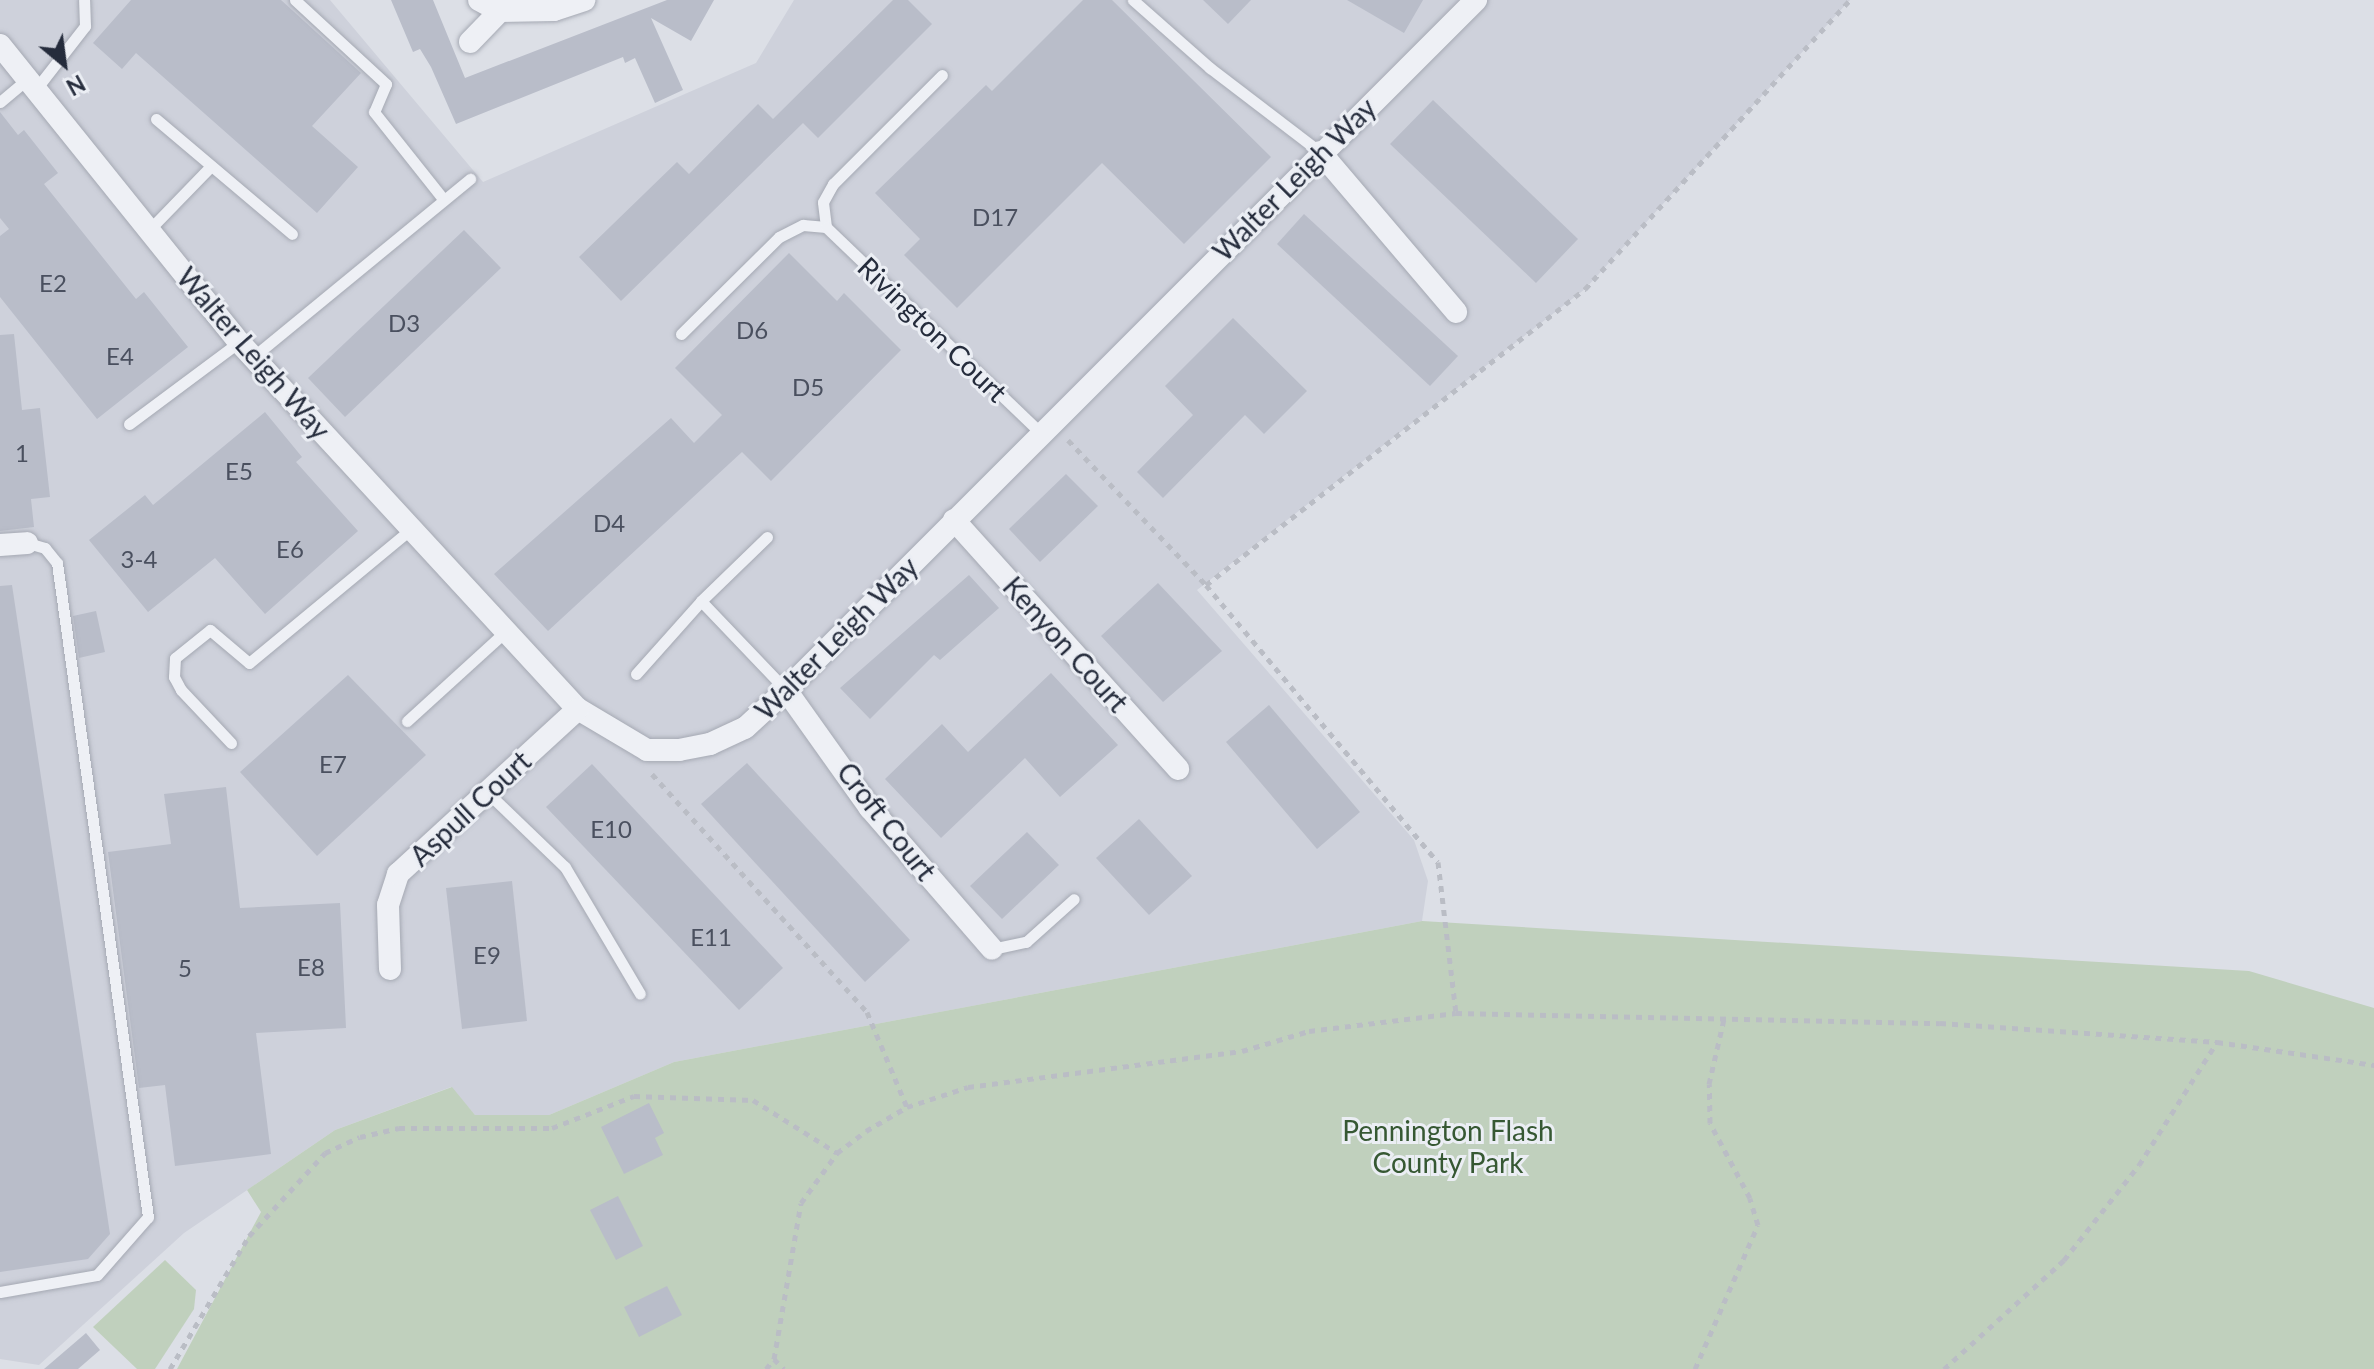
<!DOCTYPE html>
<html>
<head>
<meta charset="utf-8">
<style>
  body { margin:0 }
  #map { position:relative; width:2374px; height:1369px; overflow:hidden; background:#dcdfe6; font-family:Lato,sans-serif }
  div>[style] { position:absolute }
  .built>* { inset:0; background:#ced1db }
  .green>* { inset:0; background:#c0d0bd }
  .building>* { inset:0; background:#b9bdc9 }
  .path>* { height:5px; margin-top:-2.5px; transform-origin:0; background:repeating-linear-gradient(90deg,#babdc5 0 6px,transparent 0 12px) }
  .roads { filter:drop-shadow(0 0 2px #a5a9b3) drop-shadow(0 0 2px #a5a9b3) }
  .service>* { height:11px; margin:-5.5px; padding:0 5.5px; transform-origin:5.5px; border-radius:5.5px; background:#eef0f5 }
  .minor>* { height:22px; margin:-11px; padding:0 11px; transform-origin:11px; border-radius:11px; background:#eef0f5 }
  span { translate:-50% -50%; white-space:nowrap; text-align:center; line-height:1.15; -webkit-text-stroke:6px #ebeef4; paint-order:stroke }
  .number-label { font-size:24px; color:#4a505f }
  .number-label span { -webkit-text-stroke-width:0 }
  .street-label { font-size:28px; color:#252c3c }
  .park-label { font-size:28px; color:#365833 }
  .north { position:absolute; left:24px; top:24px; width:80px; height:80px; -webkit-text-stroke:6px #ebeef4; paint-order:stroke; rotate:151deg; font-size:22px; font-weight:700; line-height:32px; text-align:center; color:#252c3c }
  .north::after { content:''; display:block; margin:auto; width:28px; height:36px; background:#252c3c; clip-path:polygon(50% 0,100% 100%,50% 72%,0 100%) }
</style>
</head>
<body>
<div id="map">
  <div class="built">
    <div style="clip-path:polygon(0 0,330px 0,483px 182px,756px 63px,794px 0,1850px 0,1585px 289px,1197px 590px,1414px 840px,1428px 881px,1422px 921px,674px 1062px,549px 1115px,475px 1115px,451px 1087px,335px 1130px,184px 1233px,39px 1365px,0 1359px)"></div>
  </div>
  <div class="green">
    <div style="clip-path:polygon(1422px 921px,2249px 971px,2374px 1008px,2374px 1369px,177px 1369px,261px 1212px,247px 1190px,335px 1130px,452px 1087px,475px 1115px,549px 1115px,674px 1062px)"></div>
    <div style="clip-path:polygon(165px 1260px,196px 1290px,194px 1309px,155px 1369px,137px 1369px,93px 1327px)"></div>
  </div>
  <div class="building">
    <div style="clip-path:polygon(131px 0,281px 0,361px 73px,312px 126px,358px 167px,317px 213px,136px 53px,122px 69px,93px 43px)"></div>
    <div style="clip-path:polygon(391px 0,433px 0,465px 78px,667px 0,714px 0,691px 41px,651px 18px,683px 90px,655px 103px,635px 58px,625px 63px,623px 57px,456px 124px,431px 67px,420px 49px,413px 52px)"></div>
    <div style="clip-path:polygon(893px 0,908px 0,932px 24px,818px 138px,803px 123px,621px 301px,579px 257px,677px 162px,689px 174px,758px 104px,773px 119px)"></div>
    <div style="clip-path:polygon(1083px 0,1112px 0,1271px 157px,1184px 244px,1102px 163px,957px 308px,904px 255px,920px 239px,875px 193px,986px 85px,992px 91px)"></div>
    <div style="clip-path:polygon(1203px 0,1251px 0,1228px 24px)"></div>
    <div style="clip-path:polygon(1347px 0,1423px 0,1404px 33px)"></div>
    <div style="clip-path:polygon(1433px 100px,1578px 239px,1536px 283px,1390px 144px)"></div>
    <div style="clip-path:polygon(0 112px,18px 135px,24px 130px,58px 173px,44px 184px,136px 299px,144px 292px,188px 347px,97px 419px,0 297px,0 236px,9px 229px,0 218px)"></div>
    <div style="clip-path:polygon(1304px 214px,1458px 356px,1430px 386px,1277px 244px)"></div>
    <div style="clip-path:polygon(464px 230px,501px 268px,345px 417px,308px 378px)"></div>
    <div style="clip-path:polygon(789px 253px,837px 301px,844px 293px,901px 350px,771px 481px,742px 452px,548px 631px,494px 574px,671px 418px,694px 443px,722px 415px,675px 368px)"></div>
    <div style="clip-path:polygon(1233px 318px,1307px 391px,1264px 434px,1245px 415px,1163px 498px,1137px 472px,1193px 415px,1165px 386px)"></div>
    <div style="clip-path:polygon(14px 334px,22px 410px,40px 408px,50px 497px,31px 499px,34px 527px,0 531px,0 335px)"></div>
    <div style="clip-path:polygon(265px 412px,302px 457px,296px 462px,358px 531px,265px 614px,215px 558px,148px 612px,89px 540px,145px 495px,153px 505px)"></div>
    <div style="clip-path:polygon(1066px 474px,1098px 506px,1040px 562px,1009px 529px)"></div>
    <div style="clip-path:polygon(969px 575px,999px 608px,940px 660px,934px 655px,870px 719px,840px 688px)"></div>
    <div style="clip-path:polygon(1158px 583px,1222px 651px,1163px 702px,1101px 636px)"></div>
    <div style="clip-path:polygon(12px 585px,110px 1234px,88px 1259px,0 1272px,0 586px)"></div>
    <div style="clip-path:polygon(96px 611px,105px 652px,79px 658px,73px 616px)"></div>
    <div style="clip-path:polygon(1051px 673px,1118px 745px,1060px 797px,1025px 758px,941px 838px,885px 779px,942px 724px,968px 752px)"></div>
    <div style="clip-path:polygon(348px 675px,426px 755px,317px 856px,240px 772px)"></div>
    <div style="clip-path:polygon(1269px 705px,1360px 812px,1317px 849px,1226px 742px)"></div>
    <div style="clip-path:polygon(747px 763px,910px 940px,865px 982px,701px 804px)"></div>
    <div style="clip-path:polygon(592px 764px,783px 968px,739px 1010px,546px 807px)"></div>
    <div style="clip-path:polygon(226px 787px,240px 908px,340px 903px,346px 1028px,256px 1033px,271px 1154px,175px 1166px,165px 1085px,139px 1088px,108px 852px,171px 844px,164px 794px)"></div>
    <div style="clip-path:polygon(1139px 819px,1192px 876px,1149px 915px,1096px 858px)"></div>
    <div style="clip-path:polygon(1027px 832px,1059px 865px,1002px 919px,970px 886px)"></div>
    <div style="clip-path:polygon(512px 881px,527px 1021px,462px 1029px,446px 888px)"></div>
    <div style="clip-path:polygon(649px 1103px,664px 1133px,655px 1138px,663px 1155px,624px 1174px,601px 1127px)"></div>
    <div style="clip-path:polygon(618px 1196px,643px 1246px,616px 1260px,590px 1210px)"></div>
    <div style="clip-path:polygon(667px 1286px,682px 1315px,639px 1337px,624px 1307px)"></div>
    <div style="clip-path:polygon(86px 1333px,100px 1350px,78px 1369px,44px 1369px)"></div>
  </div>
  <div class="path">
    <div style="left:1068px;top:440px;width:200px;rotate:46.4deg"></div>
    <div style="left:1206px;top:585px;width:361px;rotate:50.1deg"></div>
    <div style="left:1438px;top:862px;width:152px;rotate:83.2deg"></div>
    <div style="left:1206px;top:585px;width:481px;rotate:-38deg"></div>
    <div style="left:1585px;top:289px;width:392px;rotate:-47.5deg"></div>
    <div style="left:652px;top:774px;width:321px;rotate:47.9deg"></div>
    <div style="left:867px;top:1012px;width:103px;rotate:67.2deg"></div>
    <div style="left:774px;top:1359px;width:14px;rotate:45deg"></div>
    <div style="left:170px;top:1369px;width:155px;rotate:-59.3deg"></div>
    <div style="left:249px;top:1236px;width:113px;rotate:-47.5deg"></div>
    <div style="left:325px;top:1153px;width:38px;rotate:-25deg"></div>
    <div style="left:360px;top:1137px;width:40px;rotate:-13deg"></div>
    <div style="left:399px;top:1128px;width:153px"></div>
    <div style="left:552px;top:1128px;width:88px;rotate:-21.3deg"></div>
    <div style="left:634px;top:1096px;width:119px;rotate:1.9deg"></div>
    <div style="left:753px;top:1100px;width:99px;rotate:32.2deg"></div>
    <div style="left:766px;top:1369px;width:13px;rotate:-51deg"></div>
    <div style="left:774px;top:1359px;width:158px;rotate:-80.2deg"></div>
    <div style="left:801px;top:1203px;width:62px;rotate:-54.2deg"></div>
    <div style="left:837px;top:1153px;width:36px;rotate:-37deg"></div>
    <div style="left:866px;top:1131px;width:48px;rotate:-30.3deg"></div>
    <div style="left:907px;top:1107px;width:64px;rotate:-18.2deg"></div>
    <div style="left:968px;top:1087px;width:276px;rotate:-7.5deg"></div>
    <div style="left:1242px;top:1051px;width:70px;rotate:-16.6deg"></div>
    <div style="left:1309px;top:1031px;width:148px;rotate:-7deg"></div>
    <div style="left:1456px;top:1013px;width:484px;rotate:1.2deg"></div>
    <div style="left:1940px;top:1023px;width:278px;rotate:3.9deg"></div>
    <div style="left:2217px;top:1042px;width:159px;rotate:8.3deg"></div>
    <div style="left:1695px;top:1369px;width:157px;rotate:-66.4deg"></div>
    <div style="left:1758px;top:1225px;width:28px;rotate:-107deg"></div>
    <div style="left:1750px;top:1198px;width:85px;rotate:-118.1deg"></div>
    <div style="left:1710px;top:1123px;width:39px;rotate:-91deg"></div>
    <div style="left:1709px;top:1084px;width:67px;rotate:-77deg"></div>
    <div style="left:1944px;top:1369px;width:162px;rotate:-42.2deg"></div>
    <div style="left:2064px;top:1260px;width:121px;rotate:-51.7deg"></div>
    <div style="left:2139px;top:1165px;width:146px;rotate:-57.6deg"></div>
  </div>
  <div class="roads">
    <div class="service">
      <div style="left:295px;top:0;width:124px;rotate:42.7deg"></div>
      <div style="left:386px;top:84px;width:30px;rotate:113deg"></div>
      <div style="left:374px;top:112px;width:112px;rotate:51.5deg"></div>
      <div style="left:1133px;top:0;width:103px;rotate:41.4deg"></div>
      <div style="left:1210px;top:68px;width:138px;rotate:37.4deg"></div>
      <div style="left:36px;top:89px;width:80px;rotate:-52.1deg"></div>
      <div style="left:85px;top:26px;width:26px;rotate:-92deg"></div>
      <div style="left:0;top:102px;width:35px;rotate:-40deg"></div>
      <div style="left:156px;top:119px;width:178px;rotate:40.2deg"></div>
      <div style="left:826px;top:227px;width:25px;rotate:-97deg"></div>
      <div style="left:823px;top:202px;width:21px;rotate:-61deg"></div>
      <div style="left:833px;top:184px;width:154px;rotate:-45deg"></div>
      <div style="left:149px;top:230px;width:89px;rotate:-45.9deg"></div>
      <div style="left:681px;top:334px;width:138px;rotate:-44.7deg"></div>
      <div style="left:779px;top:237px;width:27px;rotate:-27deg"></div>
      <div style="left:803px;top:225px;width:23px;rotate:5deg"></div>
      <div style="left:826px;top:227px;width:296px;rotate:43.8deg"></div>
      <div style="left:253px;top:357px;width:281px;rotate:-39.4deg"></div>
      <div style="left:129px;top:424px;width:137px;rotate:-36.7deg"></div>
      <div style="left:767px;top:537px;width:92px;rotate:135.9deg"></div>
      <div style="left:701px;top:601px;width:123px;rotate:46.3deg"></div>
      <div style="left:636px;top:674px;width:98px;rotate:-48.3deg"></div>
      <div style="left:407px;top:721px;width:134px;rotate:-42.3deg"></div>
      <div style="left:231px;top:743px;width:73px;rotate:-133.3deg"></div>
      <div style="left:181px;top:690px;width:15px;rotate:-118deg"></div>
      <div style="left:174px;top:677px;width:19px;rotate:-87deg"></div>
      <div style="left:175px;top:658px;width:45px;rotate:-38.7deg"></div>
      <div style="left:210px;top:630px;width:51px;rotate:40.2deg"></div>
      <div style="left:249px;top:663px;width:212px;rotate:-39.6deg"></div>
      <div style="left:487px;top:792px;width:108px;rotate:43.9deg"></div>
      <div style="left:565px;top:867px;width:147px;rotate:59.4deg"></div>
      <div style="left:992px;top:949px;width:35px;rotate:-12deg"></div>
      <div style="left:1026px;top:942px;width:64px;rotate:-41.9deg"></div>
      <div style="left:0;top:1292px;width:98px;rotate:-9.9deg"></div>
      <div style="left:97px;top:1275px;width:77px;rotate:-48.7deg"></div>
      <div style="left:148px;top:1217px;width:660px;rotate:-97.92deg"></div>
      <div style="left:57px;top:563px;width:19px;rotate:-129deg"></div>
      <div style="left:45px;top:548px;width:19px;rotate:-164deg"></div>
    </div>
    <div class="minor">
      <div style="left:479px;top:0;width:24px;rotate:28deg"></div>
      <div style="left:500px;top:11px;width:54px;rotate:-1.1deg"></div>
      <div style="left:554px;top:10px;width:32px;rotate:-18deg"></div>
      <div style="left:470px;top:42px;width:43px;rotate:-45.9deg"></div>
      <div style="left:0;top:45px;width:381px;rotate:51.2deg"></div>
      <div style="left:239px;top:342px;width:500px;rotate:47.3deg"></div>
      <div style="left:578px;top:709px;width:80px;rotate:30.7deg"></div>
      <div style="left:647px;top:750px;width:32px"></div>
      <div style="left:679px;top:750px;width:32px;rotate:-11deg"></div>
      <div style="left:710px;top:744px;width:38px;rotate:-25deg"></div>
      <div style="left:745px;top:728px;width:56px;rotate:-42.8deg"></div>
      <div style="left:786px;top:690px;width:976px;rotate:-45deg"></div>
      <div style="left:1320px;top:152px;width:210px;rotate:49.6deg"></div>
      <div style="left:954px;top:520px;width:335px;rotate:48deg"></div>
      <div style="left:0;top:545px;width:27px;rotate:-4deg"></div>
      <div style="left:786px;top:690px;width:145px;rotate:54.6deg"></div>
      <div style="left:870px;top:808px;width:186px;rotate:49.1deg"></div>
      <div style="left:390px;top:969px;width:64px;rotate:-91.8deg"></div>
      <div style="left:388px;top:905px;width:33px;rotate:-72deg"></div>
      <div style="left:398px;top:874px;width:244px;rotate:-42.5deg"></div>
    </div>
  </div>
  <div class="number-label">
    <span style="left:995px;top:217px">D17</span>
    <span style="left:53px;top:283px">E2</span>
    <span style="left:404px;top:323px">D3</span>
    <span style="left:752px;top:330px">D6</span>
    <span style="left:120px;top:356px">E4</span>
    <span style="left:808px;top:387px">D5</span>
    <span style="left:22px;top:453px">1</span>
    <span style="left:239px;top:471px">E5</span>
    <span style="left:609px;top:523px">D4</span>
    <span style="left:290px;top:549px">E6</span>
    <span style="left:139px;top:559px">3-4</span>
    <span style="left:333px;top:764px">E7</span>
    <span style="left:611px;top:829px">E10</span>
    <span style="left:711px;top:937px">E11</span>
    <span style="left:487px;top:955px">E9</span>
    <span style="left:311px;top:967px">E8</span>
    <span style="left:185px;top:968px">5</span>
  </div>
  <div class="street-label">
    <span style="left:1294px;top:179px;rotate:-45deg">Walter Leigh Way</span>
    <span style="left:933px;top:329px;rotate:44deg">Rivington Court</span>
    <span style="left:254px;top:353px;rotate:49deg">Walter Leigh Way</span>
    <span style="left:836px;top:638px;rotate:-45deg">Walter Leigh Way</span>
    <span style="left:1066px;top:644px;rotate:48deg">Kenyon Court</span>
    <span style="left:470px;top:808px;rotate:-43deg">Aspull Court</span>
    <span style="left:887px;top:821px;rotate:52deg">Croft Court</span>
  </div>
  <div class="park-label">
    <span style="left:1448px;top:1146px">Pennington Flash<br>County Park</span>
  </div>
  <div class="north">N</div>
</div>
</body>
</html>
